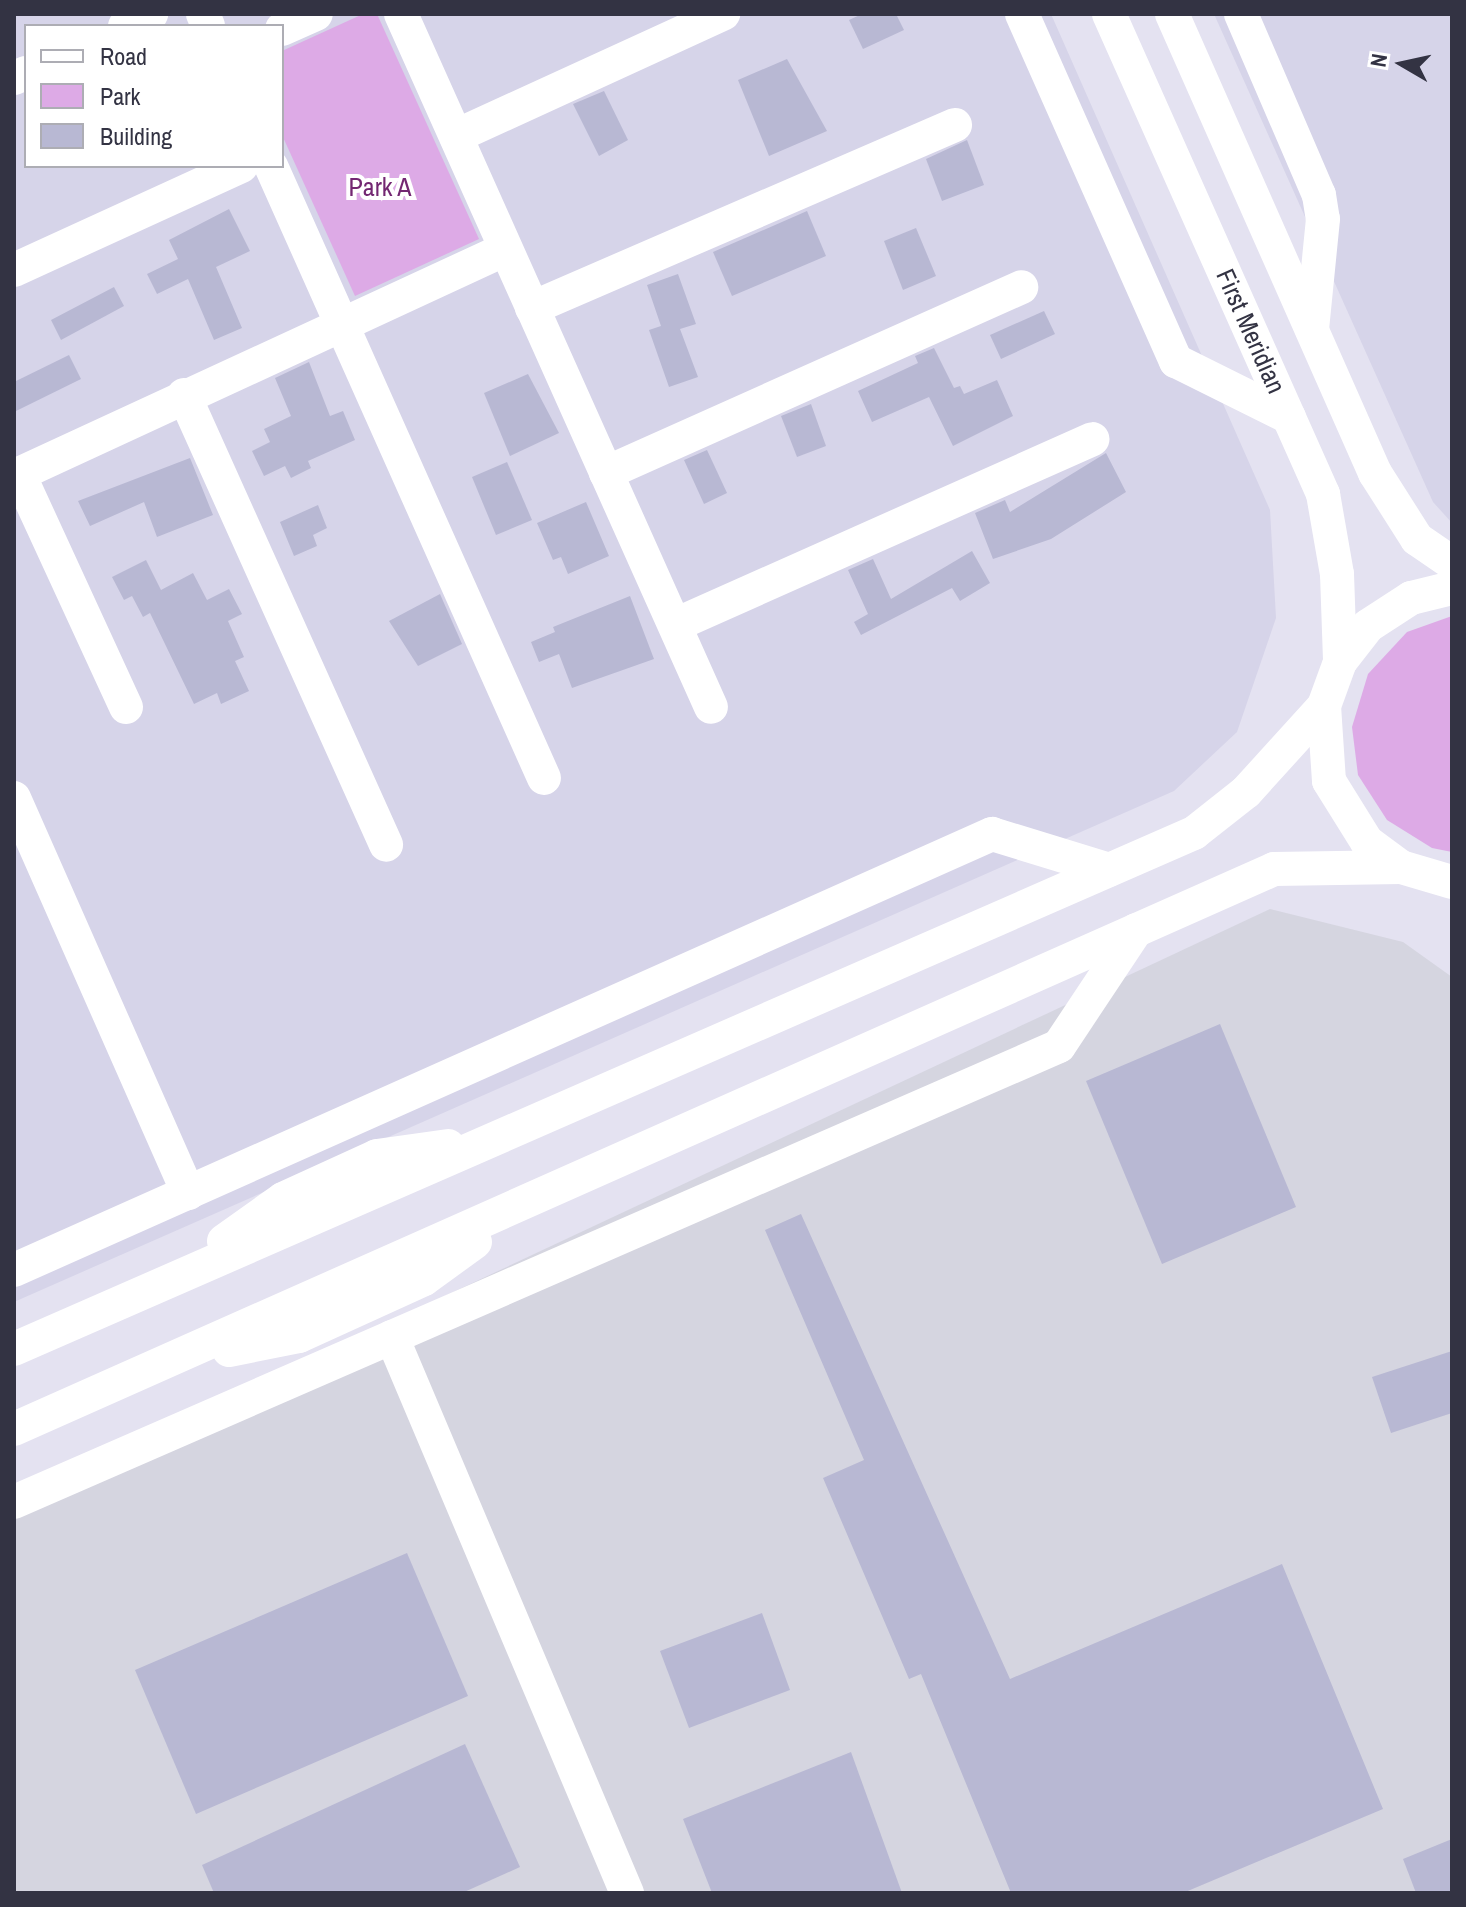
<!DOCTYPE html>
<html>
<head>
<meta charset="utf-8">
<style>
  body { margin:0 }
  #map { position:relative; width:1466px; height:1907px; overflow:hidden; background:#e4e2f1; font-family:"Archivo Narrow",sans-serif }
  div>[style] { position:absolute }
  .residential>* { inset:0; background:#d6d4e9 }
  .industrial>* { inset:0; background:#d5d5e0 }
  .green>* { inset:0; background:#ddaae6 }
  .building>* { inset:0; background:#b8b8d3 }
  .minor>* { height:34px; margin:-17px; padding:0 17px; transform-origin:17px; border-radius:17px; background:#fff }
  span { translate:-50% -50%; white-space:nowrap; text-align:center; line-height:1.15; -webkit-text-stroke:8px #fff; paint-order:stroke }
  .park-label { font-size:26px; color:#732772 }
  .street-label { font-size:26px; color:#333343 }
  .frame { position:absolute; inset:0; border:16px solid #333343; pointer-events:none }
  .legend { position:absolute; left:24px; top:24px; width:260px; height:144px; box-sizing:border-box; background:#fff; border:2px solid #adadb4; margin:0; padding:10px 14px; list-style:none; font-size:24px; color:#333343 }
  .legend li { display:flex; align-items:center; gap:16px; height:40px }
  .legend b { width:40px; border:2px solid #adadb4 }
  .north { position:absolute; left:1362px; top:24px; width:80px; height:80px; -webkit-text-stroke:6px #fff; paint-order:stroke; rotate:279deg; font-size:22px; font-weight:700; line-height:32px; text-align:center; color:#333343 }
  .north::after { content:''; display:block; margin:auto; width:28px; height:36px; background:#333343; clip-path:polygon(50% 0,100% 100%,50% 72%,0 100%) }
</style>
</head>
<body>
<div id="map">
  <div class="residential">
    <div style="clip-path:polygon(evenodd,14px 14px,1051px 14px,1270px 510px,1276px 618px,1237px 732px,1174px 791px,14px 1302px,14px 14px,26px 26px,282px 26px,282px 166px,26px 166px,26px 26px)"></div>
    <div style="clip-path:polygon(1214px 14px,1452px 14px,1452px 523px,1433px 502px)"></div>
  </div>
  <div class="industrial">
    <div style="clip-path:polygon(1270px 909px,1403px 942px,1452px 977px,1452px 1893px,14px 1893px,14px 1498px)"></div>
  </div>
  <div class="green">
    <div style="clip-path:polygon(363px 14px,377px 14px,479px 239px,355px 296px,282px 135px,282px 51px)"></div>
    <div style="clip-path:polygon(1452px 616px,1452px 852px,1432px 848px,1387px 820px,1358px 775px,1352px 727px,1368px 674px,1407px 632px)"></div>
  </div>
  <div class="building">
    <div style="clip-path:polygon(862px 14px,896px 14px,904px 30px,863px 49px,849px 20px)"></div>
    <div style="clip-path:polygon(787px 59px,827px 131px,769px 156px,738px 80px)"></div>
    <div style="clip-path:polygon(604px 91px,628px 140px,599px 156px,573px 104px)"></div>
    <div style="clip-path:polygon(967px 140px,984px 185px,942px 201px,926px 159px)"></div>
    <div style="clip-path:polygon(229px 209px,250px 251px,216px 267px,242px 328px,214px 340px,188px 279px,157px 294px,147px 274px,178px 259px,169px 240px)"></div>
    <div style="clip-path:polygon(807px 211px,826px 256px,732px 296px,713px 252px)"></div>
    <div style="clip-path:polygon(916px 228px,936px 276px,903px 290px,884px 241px)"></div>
    <div style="clip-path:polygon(678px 274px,696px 324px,680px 329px,698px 377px,669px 387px,649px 330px,661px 326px,647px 285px)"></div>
    <div style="clip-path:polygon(114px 287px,124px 306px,61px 340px,51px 320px)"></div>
    <div style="clip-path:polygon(1044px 311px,1055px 334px,1001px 359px,990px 335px)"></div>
    <div style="clip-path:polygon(934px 348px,954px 388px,960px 386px,964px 394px,997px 380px,1013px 416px,953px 446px,929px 397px,872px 422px,858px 391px,918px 363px,915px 356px)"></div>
    <div style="clip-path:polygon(69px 355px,81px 379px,14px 412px,14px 382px)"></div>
    <div style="clip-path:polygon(309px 362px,330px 416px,343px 411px,355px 440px,308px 461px,311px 468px,291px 478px,285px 466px,264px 476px,252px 451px,270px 442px,264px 429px,291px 416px,275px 378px)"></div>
    <div style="clip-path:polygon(528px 374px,559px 433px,510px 456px,484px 393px)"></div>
    <div style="clip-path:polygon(811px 404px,826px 446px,797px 457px,781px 416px)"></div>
    <div style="clip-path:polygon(707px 450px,727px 493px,704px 504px,684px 460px)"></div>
    <div style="clip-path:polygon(1106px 453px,1126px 492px,1051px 539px,993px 559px,975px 513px,1005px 500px,1010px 512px)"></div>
    <div style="clip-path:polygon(190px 458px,213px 515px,157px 537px,144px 502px,90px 526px,78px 501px)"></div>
    <div style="clip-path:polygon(507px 462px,532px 520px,496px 535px,472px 477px)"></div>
    <div style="clip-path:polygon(586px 502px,609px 556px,568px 574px,561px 557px,553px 560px,537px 523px)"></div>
    <div style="clip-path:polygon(318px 505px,327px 528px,313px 535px,317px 546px,294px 556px,280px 522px)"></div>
    <div style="clip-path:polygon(972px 551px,990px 583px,960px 601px,952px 588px,861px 635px,854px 622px,868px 614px,848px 570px,873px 559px,891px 599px)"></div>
    <div style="clip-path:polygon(146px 560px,161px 590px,193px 573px,207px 600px,229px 589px,242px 614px,228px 621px,244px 657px,235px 661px,249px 691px,221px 704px,217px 693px,194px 704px,150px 613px,143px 617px,132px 596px,124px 600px,112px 577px)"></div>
    <div style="clip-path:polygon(440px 594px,462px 644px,418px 666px,389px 621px)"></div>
    <div style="clip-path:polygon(630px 596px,654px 659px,572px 688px,559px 654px,539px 662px,531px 642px,555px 632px,553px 627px)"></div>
    <div style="clip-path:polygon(1220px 1024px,1296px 1207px,1162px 1264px,1086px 1081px)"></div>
    <div style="clip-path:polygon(801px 1214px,1010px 1679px,1282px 1564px,1383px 1809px,1183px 1893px,1011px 1893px,921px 1674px,909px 1679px,823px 1478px,864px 1460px,765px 1230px)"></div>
    <div style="clip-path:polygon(1452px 1351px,1452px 1413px,1391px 1433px,1372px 1377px)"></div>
    <div style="clip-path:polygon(407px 1553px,468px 1696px,196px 1814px,135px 1670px)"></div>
    <div style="clip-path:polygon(762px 1613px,790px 1690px,689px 1728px,660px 1651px)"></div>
    <div style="clip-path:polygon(465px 1744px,520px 1867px,462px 1893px,214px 1893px,202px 1865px)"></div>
    <div style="clip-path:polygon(851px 1752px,902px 1893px,712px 1893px,683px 1819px)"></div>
    <div style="clip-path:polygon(1452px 1839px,1452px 1893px,1416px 1893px,1403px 1859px)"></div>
  </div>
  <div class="minor">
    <div style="left:203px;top:14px;width:13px;rotate:67deg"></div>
    <div style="left:401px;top:14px;width:759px;rotate:65.9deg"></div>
    <div style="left:1022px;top:14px;width:380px;rotate:66.1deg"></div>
    <div style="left:1176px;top:361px;width:126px;rotate:26.4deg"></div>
    <div style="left:1109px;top:14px;width:526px;rotate:65.97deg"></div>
    <div style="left:1323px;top:494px;width:81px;rotate:80.1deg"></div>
    <div style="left:1337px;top:574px;width:88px;rotate:88deg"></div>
    <div style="left:1172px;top:14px;width:502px;rotate:66.14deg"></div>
    <div style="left:1375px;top:473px;width:78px;rotate:57.5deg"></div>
    <div style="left:1417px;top:539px;width:42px;rotate:34.4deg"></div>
    <div style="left:1241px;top:14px;width:197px;rotate:66.7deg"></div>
    <div style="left:1319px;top:195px;width:24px;rotate:81deg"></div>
    <div style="left:1323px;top:219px;width:111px;rotate:95.7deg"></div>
    <div style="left:125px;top:26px;width:29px;rotate:-25deg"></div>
    <div style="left:282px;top:29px;width:37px;rotate:-24deg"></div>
    <div style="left:14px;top:78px;width:13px;rotate:-23deg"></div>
    <div style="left:456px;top:136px;width:294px;rotate:-24.6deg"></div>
    <div style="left:271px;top:166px;width:670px;rotate:65.96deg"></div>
    <div style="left:14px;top:270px;width:250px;rotate:-24.6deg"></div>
    <div style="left:532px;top:308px;width:461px;rotate:-23.4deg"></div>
    <div style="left:184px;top:395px;width:493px;rotate:65.8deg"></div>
    <div style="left:606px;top:473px;width:455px;rotate:-24.1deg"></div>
    <div style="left:1452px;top:588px;width:42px;rotate:166.3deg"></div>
    <div style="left:1411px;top:598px;width:51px;rotate:146.9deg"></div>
    <div style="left:1368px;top:626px;width:46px;rotate:127.9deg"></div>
    <div style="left:1340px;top:662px;width:47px;rotate:110deg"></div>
    <div style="left:1324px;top:706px;width:75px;rotate:86.2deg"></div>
    <div style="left:1329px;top:781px;width:72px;rotate:58.1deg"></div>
    <div style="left:1367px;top:842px;width:42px;rotate:36.3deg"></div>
    <div style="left:1401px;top:867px;width:53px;rotate:16.4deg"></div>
    <div style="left:675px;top:625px;width:457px;rotate:-24deg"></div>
    <div style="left:126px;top:707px;width:256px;rotate:-114.7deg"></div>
    <div style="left:19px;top:474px;width:536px;rotate:-24.8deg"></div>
    <div style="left:14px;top:798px;width:432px;rotate:66.2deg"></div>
    <div style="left:224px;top:1241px;width:72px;rotate:-35.4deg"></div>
    <div style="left:283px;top:1199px;width:103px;rotate:-24.6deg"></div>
    <div style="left:377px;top:1156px;width:72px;rotate:-8deg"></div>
    <div style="left:14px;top:1270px;width:1071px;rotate:-24.03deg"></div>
    <div style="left:992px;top:834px;width:122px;rotate:17.1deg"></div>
    <div style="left:392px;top:1337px;width:604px;rotate:67.09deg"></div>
    <div style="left:14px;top:1349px;width:1288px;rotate:-23.62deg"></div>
    <div style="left:1194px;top:833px;width:66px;rotate:-38.3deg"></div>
    <div style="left:1246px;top:792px;width:116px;rotate:-47.8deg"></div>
    <div style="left:229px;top:1350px;width:71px;rotate:-11.3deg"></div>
    <div style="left:299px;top:1336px;width:137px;rotate:-24.5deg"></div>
    <div style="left:424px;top:1279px;width:63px;rotate:-36deg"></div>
    <div style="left:14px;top:1429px;width:1379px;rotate:-23.96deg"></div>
    <div style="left:1274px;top:869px;width:127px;rotate:-0.9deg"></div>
    <div style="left:14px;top:1502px;width:1140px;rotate:-23.57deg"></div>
    <div style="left:1059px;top:1046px;width:139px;rotate:-56.4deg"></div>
  </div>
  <div class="park-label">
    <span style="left:380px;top:187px">Park A</span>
  </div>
  <div class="street-label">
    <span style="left:1251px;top:331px;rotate:66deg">First Meridian</span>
  </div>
  <div class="frame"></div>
  <ul class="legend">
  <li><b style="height:10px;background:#fff"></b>Road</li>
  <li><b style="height:22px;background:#ddaae6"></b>Park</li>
  <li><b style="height:22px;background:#b8b8d3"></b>Building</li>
  </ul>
  <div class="north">N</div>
</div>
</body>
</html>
